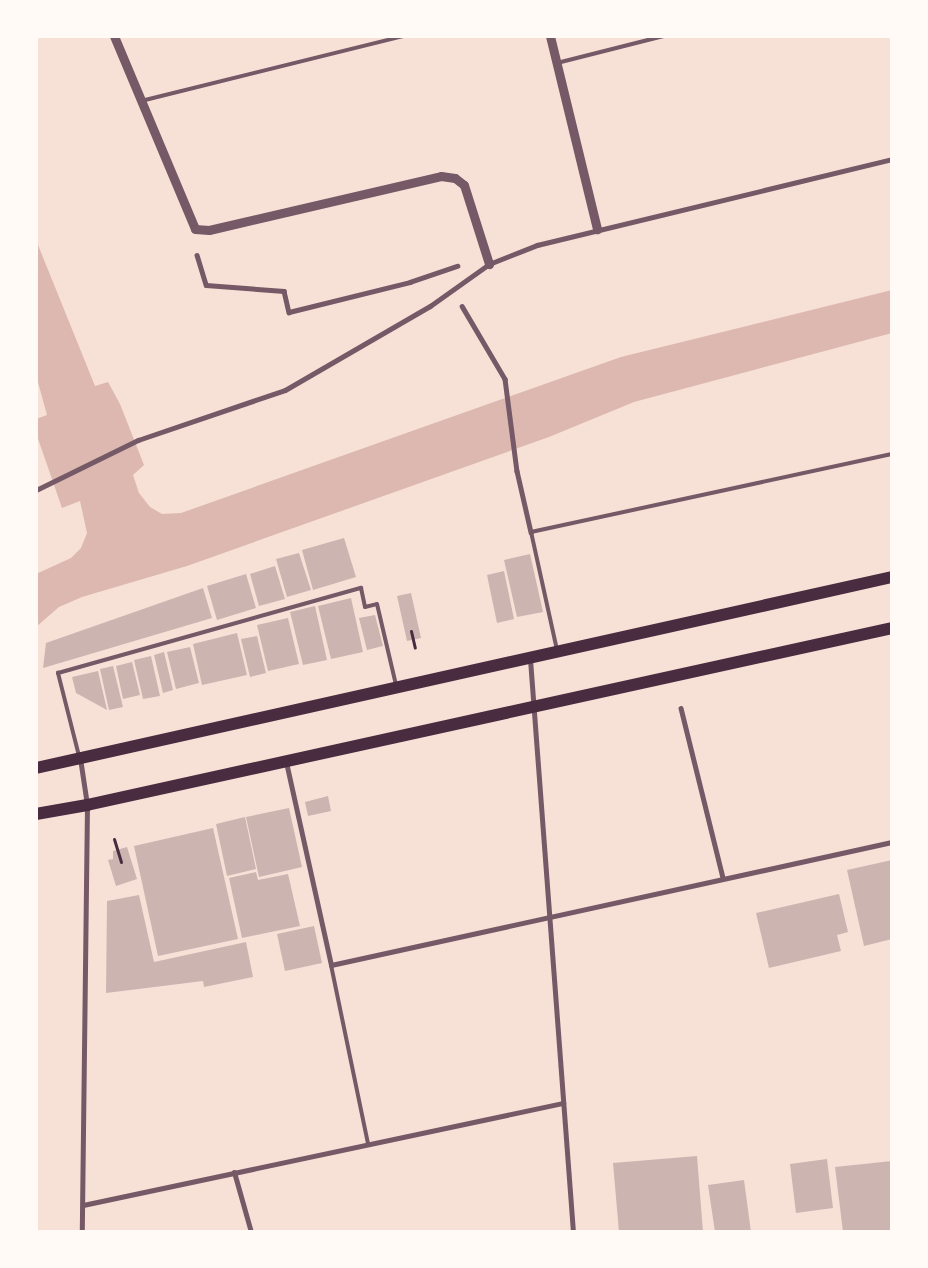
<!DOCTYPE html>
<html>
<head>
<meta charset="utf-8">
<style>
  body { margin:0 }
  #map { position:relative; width:928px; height:1268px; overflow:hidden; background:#f7e1d7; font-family:"Open Sans",sans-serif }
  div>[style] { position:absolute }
  .water>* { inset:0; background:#dcb8b0 }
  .pier>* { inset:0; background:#f7e1d7 }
  .building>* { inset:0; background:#ccb4b1 }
  .path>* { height:3px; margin:-1.5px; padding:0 1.5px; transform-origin:1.5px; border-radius:1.5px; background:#4a2c40 }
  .service>* { height:4px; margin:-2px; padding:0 2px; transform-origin:2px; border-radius:2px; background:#755966 }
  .pedestrian>* { height:4.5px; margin:-2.25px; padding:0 2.25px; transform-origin:2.25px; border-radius:2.25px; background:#755966 }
  .minor>* { height:5px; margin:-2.5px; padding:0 2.5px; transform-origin:2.5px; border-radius:2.5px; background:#755966 }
  .tertiary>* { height:9px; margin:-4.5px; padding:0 4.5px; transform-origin:4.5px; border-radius:4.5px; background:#755966 }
  .primary>* { height:12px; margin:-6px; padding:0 6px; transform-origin:6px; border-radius:6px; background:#4a2c40 }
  span { translate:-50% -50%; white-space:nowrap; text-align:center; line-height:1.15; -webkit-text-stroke:4.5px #fffaf5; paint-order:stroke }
  .frame { position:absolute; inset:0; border:38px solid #fffaf5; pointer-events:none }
</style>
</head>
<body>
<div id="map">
  <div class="water">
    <div style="clip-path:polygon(36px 240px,95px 386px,108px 382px,120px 404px,144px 465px,133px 475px,139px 493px,150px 507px,162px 514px,181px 513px,621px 357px,892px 290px,892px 333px,634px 402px,549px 437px,187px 566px,82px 597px,59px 607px,36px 627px,36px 574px,71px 558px,81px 548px,87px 533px,80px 501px,62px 508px,36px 433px,36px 419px,47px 415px,36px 375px)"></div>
  </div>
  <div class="pier">
    <div style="clip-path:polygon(42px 716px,38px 758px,36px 759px,36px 717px)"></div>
  </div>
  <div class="building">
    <div style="clip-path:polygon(344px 538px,356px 577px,313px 590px,302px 550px)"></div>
    <div style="clip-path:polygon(299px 553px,311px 590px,287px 597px,276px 559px)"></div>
    <div style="clip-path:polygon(530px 554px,543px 612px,517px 617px,504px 560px)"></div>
    <div style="clip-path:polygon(275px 566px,285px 599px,259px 606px,250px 574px)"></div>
    <div style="clip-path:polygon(504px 571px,514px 619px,497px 623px,487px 575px)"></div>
    <div style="clip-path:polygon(246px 574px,256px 608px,217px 620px,207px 586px)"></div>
    <div style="clip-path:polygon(203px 588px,212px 618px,43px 668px,46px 643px)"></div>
    <div style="clip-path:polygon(411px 593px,421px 638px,407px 641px,397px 596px)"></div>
    <div style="clip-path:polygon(351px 598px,363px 652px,331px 659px,318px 606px)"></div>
    <div style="clip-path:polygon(315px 606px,327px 660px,303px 665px,290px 612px)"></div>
    <div style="clip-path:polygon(375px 615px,383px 646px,367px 650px,359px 618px)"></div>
    <div style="clip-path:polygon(288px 618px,299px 664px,268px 671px,257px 625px)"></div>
    <div style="clip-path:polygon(237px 633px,247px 675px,202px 685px,193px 644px)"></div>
    <div style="clip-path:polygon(257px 636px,266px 673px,250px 677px,241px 639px)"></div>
    <div style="clip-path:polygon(190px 647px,199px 683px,176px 689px,167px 652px)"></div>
    <div style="clip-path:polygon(164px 652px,173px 690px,163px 693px,154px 655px)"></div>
    <div style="clip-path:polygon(151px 656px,160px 696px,143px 699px,134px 660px)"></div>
    <div style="clip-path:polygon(132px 662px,140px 695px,123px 699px,116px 666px)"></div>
    <div style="clip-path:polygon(113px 666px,123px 707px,109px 710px,100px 669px)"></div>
    <div style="clip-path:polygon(98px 671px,107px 710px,76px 693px,72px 677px)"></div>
    <div style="clip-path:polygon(328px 796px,331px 811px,308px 816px,305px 802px)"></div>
    <div style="clip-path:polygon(289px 808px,302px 867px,259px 877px,246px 817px)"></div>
    <div style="clip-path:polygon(245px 817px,256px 869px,227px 876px,216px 824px)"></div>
    <div style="clip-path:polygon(213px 828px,238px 939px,158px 956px,134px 846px)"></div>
    <div style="clip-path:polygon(127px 847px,137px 879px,116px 886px,108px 860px,113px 859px,113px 851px)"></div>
    <div style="clip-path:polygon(892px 860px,892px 939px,864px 946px,847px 870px)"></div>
    <div style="clip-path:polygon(256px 872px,258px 880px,288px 874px,300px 926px,242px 938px,229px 878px)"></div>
    <div style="clip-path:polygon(839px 894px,848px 932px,837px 935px,841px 951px,769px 968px,756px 913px)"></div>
    <div style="clip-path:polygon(139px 895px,154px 962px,246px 942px,253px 977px,204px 987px,203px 981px,106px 993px,107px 901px)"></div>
    <div style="clip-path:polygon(314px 926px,322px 963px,285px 971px,277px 934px)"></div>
    <div style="clip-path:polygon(697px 1156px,703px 1232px,619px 1232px,613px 1163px)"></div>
    <div style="clip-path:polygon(827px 1159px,833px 1208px,796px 1213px,790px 1164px)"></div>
    <div style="clip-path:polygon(892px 1161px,892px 1232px,843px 1232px,835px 1167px)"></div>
    <div style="clip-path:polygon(744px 1180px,751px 1232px,715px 1232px,708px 1185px)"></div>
  </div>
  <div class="path">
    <div style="left:411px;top:631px;width:17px;rotate:77deg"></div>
    <div style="left:114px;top:839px;width:24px;rotate:73deg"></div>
  </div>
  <div class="service">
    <div style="left:557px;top:63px;width:110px;rotate:-14.2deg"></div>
    <div style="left:141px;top:101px;width:271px;rotate:-13.9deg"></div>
    <div style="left:557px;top:650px;width:121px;rotate:-102.4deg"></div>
    <div style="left:531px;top:532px;width:369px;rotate:-12.2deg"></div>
    <div style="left:79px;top:756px;width:86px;rotate:-104.2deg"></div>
    <div style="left:58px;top:673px;width:315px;rotate:-15.7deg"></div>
    <div style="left:361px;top:588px;width:19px;rotate:78deg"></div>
    <div style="left:365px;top:607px;width:12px;rotate:-14deg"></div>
    <div style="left:377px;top:604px;width:83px;rotate:76.8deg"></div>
    <div style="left:331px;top:965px;width:182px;rotate:78.3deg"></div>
  </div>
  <div class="pedestrian">
    <div style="left:197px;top:255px;width:31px;rotate:73deg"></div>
    <div style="left:206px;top:285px;width:78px;rotate:4.4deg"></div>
    <div style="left:284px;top:291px;width:22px;rotate:77deg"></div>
    <div style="left:289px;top:312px;width:125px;rotate:-13.9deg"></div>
    <div style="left:410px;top:282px;width:50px;rotate:-18.8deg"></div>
    <div style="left:462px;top:306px;width:85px;rotate:59.5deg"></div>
    <div style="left:505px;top:379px;width:93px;rotate:82.6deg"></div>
    <div style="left:517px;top:471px;width:63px;rotate:77.1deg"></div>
    <div style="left:681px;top:708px;width:175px;rotate:76.1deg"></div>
  </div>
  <div class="minor">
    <div style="left:36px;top:490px;width:114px;rotate:-26.1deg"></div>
    <div style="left:138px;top:440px;width:155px;rotate:-18.8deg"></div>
    <div style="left:285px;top:390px;width:168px;rotate:-30.1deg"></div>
    <div style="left:430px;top:306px;width:72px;rotate:-35.4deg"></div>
    <div style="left:489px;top:264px;width:52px;rotate:-21.6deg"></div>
    <div style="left:537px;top:245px;width:365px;rotate:-13.6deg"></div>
    <div style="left:530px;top:659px;width:575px;rotate:85.71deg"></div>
    <div style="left:80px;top:758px;width:48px;rotate:81.5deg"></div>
    <div style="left:87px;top:805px;width:427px;rotate:90.7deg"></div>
    <div style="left:286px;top:762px;width:208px;rotate:77.5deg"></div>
    <div style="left:331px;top:965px;width:574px;rotate:-12.37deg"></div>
    <div style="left:234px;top:1172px;width:62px;rotate:74.2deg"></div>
    <div style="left:83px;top:1205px;width:491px;rotate:-12deg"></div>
  </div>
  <div class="tertiary">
    <div style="left:114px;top:36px;width:209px;rotate:67.2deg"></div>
    <div style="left:195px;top:229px;width:14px;rotate:4deg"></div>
    <div style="left:209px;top:230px;width:238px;rotate:-13.1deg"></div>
    <div style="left:441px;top:176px;width:14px;rotate:8deg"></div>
    <div style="left:455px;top:178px;width:11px;rotate:38deg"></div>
    <div style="left:464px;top:185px;width:83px;rotate:72.4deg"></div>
    <div style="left:550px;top:36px;width:199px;rotate:76.3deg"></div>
  </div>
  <div class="primary">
    <div style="left:36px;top:768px;width:877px;rotate:-12.58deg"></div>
    <div style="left:36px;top:814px;width:52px;rotate:-10deg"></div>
    <div style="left:87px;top:805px;width:824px;rotate:-12.4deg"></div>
  </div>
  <div class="frame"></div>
</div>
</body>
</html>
